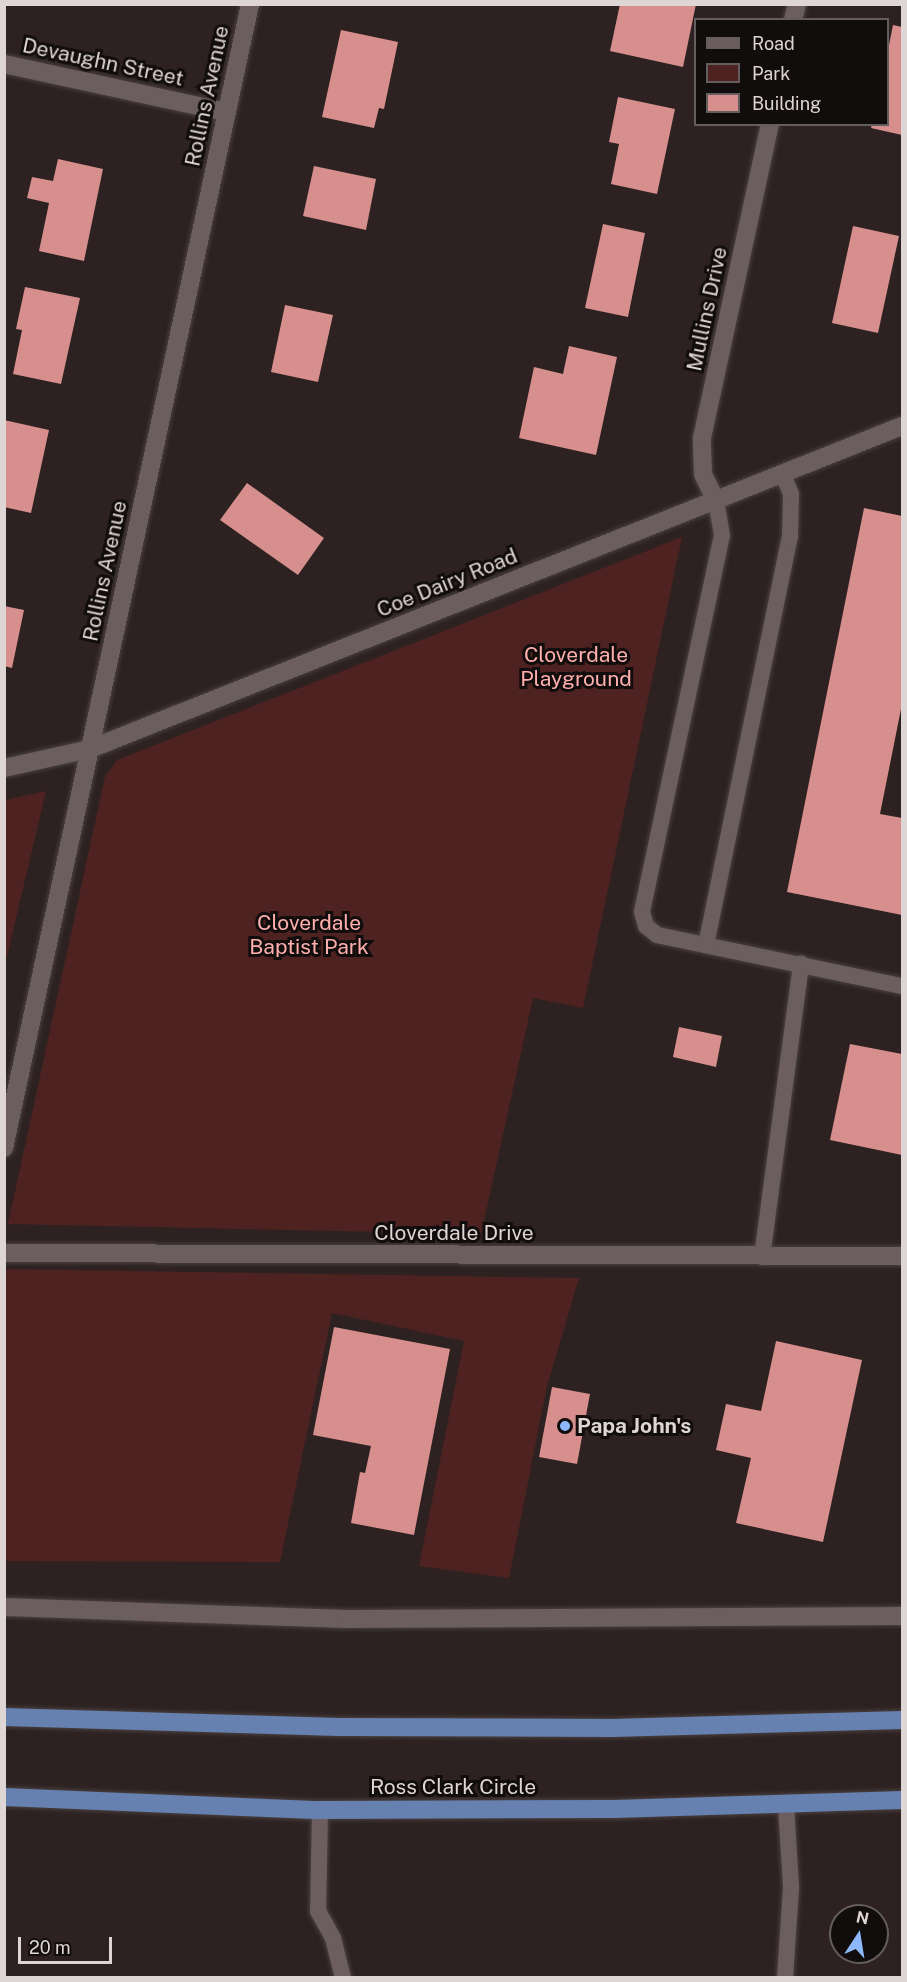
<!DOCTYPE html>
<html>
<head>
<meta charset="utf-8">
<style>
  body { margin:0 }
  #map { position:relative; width:907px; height:1982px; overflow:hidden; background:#2d2221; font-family:"Public Sans",sans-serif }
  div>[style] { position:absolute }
  .green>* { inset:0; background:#4f2222 }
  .building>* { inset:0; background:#d68f8c }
  .roads { filter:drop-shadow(0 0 2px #494040) drop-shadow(0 0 2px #494040) }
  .service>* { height:16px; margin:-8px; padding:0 8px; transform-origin:8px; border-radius:8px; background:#6c5e5e }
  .minor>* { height:18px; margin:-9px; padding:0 9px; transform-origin:9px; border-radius:9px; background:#6c5e5e }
  .trunk>* { height:18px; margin:-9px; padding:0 9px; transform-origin:9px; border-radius:9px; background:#6680b0 }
  .dots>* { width:16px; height:16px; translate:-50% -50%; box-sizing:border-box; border:3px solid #120d0d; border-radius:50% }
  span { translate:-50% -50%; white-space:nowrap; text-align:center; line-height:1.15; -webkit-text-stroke:6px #120d0d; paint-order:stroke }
  .street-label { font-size:21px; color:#ded6d5 }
  .park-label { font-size:21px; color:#ffafad }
  .poi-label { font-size:21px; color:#ded6d5; font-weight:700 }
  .left { translate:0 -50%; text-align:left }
  .frame { position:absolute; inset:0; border:6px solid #ded6d5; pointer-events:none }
  .legend { position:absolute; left:694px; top:18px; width:195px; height:108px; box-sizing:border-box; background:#120d0d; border:2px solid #645d5d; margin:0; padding:8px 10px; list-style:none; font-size:18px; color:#ded6d5 }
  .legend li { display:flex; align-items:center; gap:12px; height:30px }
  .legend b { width:30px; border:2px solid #645d5d }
  .north { position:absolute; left:829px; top:1904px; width:60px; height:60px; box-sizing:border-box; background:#120d0d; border:2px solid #645d5d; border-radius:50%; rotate:12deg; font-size:16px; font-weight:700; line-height:24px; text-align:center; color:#ded6d5 }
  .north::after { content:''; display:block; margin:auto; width:21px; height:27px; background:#8db9fc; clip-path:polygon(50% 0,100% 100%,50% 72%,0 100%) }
  .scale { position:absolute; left:18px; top:1937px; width:94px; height:27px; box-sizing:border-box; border:3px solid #ded6d5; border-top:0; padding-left:8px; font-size:18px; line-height:21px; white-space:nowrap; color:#ded6d5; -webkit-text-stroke:4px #120d0d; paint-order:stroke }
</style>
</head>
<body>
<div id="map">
  <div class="green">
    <div style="clip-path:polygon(682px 537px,583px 1008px,533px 998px,481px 1234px,8px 1224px,105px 777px,117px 760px)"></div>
    <div style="clip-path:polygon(46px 791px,5px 965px,5px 800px)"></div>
    <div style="clip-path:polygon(5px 1269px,579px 1278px,547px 1386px,509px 1578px,419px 1566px,464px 1341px,332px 1313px,280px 1562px,5px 1561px)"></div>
  </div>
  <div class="building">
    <div style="clip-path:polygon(620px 4px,696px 4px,683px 67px,610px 51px)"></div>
    <div style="clip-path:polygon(893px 25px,902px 27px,902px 135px,871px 128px,872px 124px,888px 124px,888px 50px)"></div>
    <div style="clip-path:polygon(341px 30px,398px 42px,384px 109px,379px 108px,374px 128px,322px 117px)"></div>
    <div style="clip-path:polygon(618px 97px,675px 109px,657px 194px,611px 184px,619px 144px,609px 142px)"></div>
    <div style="clip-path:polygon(58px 159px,103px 169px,84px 261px,39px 251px,49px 203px,27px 198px,32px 177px,53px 181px)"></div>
    <div style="clip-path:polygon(314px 166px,376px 179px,366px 230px,303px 216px)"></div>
    <div style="clip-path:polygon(603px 224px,645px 233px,628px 317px,585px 308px)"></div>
    <div style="clip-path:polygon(853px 226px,899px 236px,878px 333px,832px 323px)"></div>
    <div style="clip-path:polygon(25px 287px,80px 298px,61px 384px,13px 374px,22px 330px,16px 329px)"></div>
    <div style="clip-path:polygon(285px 305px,333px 315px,318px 382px,271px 372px)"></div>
    <div style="clip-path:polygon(569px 346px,617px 357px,596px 455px,519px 438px,534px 367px,563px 374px)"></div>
    <div style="clip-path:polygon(4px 420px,49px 430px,31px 513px,4px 507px)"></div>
    <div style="clip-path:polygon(247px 483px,324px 538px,298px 575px,220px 520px)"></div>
    <div style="clip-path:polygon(864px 508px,902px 516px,902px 704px,880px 814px,902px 818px,902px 915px,787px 892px)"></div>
    <div style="clip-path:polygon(4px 606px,24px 610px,12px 668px,4px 666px)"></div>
    <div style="clip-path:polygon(679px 1027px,722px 1036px,716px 1067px,673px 1057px)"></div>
    <div style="clip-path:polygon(850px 1044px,902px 1054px,902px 1155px,830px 1140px)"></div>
    <div style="clip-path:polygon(334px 1327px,450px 1349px,414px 1535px,351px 1523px,360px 1472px,365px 1473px,371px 1446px,313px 1435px)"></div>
    <div style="clip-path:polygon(776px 1341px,862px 1360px,823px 1542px,736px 1523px,751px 1458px,716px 1450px,726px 1404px,761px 1411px)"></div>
    <div style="clip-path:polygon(552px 1387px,590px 1394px,577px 1464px,539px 1457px)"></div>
  </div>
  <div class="roads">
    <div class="service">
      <div style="left:716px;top:501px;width:35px;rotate:80deg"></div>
      <div style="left:722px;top:535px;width:385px;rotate:102deg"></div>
      <div style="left:642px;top:912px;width:15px;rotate:74deg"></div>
      <div style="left:646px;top:926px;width:14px;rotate:39deg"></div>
      <div style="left:657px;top:935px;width:250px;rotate:11.8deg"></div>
      <div style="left:706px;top:945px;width:417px;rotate:-78.4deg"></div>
      <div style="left:790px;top:537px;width:43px;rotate:-88.7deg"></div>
      <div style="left:791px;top:494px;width:22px;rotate:-112deg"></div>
      <div style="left:762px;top:1257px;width:296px;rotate:-82.4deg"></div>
      <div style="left:320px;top:1810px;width:101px;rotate:91.1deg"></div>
      <div style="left:318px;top:1911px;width:31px;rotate:61deg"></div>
      <div style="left:333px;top:1938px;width:41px;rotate:76deg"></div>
      <div style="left:785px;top:1978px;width:91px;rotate:-86.2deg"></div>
      <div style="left:791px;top:1887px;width:82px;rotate:-93.5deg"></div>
    </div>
    <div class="minor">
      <div style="left:793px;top:20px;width:16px;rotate:-76deg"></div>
      <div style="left:4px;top:64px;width:227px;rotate:12.2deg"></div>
      <div style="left:716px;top:501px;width:30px;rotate:-116deg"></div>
      <div style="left:703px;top:474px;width:36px;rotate:-92deg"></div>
      <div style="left:702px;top:438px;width:321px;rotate:-77.8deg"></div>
      <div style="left:4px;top:768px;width:88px;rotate:-12.5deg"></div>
      <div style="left:90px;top:749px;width:874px;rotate:-21.69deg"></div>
      <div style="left:4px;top:1148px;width:1170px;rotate:-77.86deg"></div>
      <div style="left:4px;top:1253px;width:898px;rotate:0.19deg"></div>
      <div style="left:4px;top:1607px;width:342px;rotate:2deg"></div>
      <div style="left:346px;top:1619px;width:556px;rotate:-0.31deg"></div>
    </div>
    <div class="trunk">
      <div style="left:4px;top:1717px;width:335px;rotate:1.7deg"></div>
      <div style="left:339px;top:1727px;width:273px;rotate:0.2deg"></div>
      <div style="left:612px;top:1728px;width:290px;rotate:-1.6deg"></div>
      <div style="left:4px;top:1797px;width:316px;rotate:2.4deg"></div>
      <div style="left:320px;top:1810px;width:294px;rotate:-0.2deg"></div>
      <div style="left:614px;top:1809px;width:288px;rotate:-1.8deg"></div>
    </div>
  </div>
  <div class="dots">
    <div style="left:565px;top:1426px;background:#8db9fc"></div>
  </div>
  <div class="street-label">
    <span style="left:103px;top:62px;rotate:12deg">Devaughn Street</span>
    <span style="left:207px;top:96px;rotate:-78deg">Rollins Avenue</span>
    <span style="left:707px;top:309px;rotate:-78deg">Mullins Drive</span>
    <span style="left:105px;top:571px;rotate:-78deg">Rollins Avenue</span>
    <span style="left:447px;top:583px;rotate:-22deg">Coe Dairy Road</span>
    <span style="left:454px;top:1233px">Cloverdale Drive</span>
    <span style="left:453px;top:1787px">Ross Clark Circle</span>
  </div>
  <div class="park-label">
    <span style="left:576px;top:667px">Cloverdale<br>Playground</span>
    <span style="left:309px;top:935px">Cloverdale<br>Baptist Park</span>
  </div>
  <div class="poi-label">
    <span class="left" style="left:577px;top:1426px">Papa John's</span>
  </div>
  <div class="frame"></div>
  <ul class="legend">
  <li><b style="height:8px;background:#6c5e5e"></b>Road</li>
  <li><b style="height:16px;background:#4f2222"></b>Park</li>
  <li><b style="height:16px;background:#d68f8c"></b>Building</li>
  </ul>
  <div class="north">N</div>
  <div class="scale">20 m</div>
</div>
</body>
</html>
